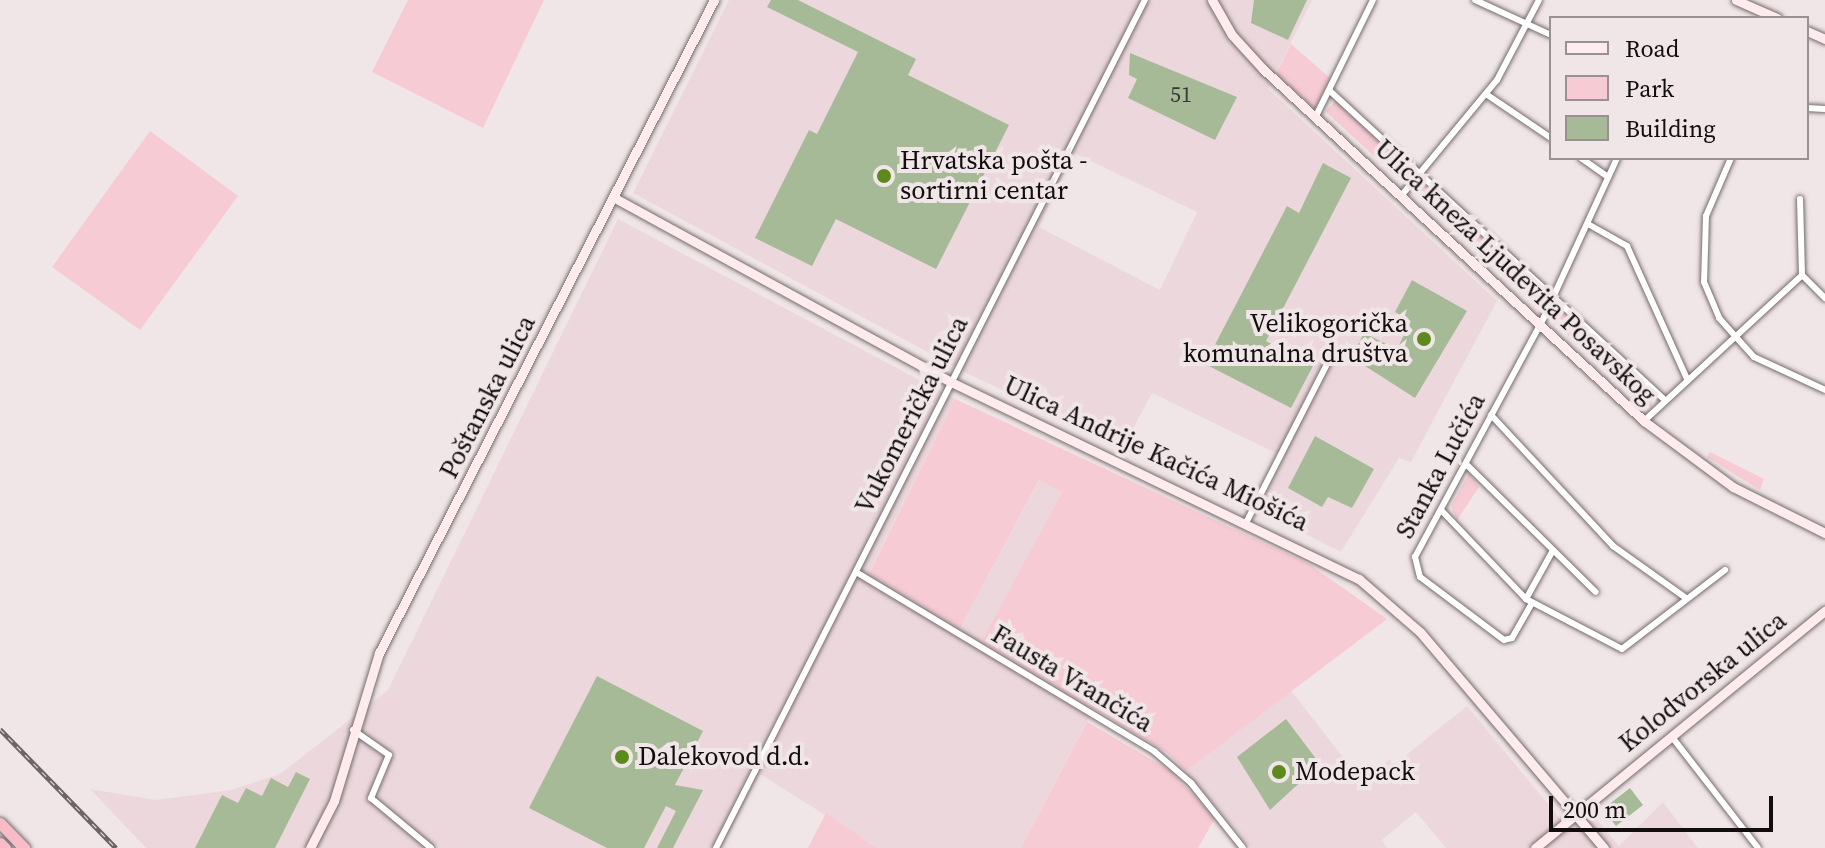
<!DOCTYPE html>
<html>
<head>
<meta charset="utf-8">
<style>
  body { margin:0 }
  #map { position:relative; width:1825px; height:848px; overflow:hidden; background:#f1e6e7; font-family:"Source Serif 4",serif }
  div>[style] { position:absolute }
  .built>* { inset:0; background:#ecd8dc }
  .green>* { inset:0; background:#f6cbd3 }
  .building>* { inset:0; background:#a7ba97 }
  .roads { filter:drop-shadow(0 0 2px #756c6d) drop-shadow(0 0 2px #756c6d) }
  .street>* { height:6px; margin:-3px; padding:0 3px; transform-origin:3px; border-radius:3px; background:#fff }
  .secondary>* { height:9px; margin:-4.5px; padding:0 4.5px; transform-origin:4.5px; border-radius:4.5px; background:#fdebee }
  .highway>* { height:11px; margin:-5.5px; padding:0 5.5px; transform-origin:5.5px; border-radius:5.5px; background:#f8bcc8 }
  .rail>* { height:5px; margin-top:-2.5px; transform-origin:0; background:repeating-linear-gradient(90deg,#f1e6e7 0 6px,#6c6566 0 12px); box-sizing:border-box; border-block:2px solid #6c6566 }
  .dots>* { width:22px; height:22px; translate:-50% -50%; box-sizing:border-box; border:4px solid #f1e6e7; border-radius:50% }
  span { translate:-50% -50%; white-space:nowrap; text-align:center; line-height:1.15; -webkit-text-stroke:8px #f1e6e7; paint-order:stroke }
  .number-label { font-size:22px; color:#373931 }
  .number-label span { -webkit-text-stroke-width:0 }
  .poi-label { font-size:26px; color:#120e0f }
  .left { translate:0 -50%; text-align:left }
  .right { translate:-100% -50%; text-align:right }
  .street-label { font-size:26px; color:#120e0f }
  .legend { position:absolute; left:1549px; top:16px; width:260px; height:144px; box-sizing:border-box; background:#f1e6e7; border:2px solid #989091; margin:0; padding:10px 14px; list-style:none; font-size:24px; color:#120e0f }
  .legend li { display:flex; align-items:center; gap:16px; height:40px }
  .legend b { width:40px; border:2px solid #989091 }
  .scale { position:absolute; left:1549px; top:796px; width:224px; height:36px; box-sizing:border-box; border:4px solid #120e0f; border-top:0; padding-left:10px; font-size:24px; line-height:28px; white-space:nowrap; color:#120e0f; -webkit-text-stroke:6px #f1e6e7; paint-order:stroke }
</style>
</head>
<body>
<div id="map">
  <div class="built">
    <div style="clip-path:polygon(evenodd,729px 0,1312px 0,1268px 89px,1497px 301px,1411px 462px,1399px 458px,1341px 552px,1258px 510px,1284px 457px,1152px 393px,1124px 446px,968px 374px,633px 193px,729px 0,1074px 153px,1197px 212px,1160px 290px,1039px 227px,1074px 153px)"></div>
    <div style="clip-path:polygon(618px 219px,955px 399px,869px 573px,960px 628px,1040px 479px,1062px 492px,983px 641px,1094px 708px,1021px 848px,877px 848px,760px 774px,721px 848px,146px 848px,90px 789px,156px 800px,231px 790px,280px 774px,388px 690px)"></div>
    <div style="clip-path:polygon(1290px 689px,1362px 782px,1391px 758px,1395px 764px,1467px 706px,1571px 832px,1594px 816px,1619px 846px,1663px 802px,1698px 848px,1446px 848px,1416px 812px,1382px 840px,1387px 848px,1251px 848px,1186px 771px)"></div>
  </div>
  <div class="green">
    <div style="clip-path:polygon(408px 0,544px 0,483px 128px,372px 72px)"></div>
    <div style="clip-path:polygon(1291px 44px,1331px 79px,1315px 109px,1276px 74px)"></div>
    <div style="clip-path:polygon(1336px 101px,1410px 168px,1407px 177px,1398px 178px,1325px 111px)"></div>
    <div style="clip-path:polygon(150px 131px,238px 196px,140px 330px,52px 267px)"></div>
    <div style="clip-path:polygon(1423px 186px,1432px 186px,1549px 296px,1543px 309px,1418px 197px)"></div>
    <div style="clip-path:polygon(1556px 303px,1650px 389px,1652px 408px,1547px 317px)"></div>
    <div style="clip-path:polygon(955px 399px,1309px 564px,1387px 619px,1186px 771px,1166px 752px,982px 641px,1062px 492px,1039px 480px,960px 628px,869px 574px)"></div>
    <div style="clip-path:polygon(1710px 452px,1764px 479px,1760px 490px,1707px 457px)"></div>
    <div style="clip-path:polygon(1469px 473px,1479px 487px,1457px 520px,1451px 506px)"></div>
    <div style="clip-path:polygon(1087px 722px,1171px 771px,1215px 818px,1198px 848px,1021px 848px)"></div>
    <div style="clip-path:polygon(826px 813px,872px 845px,877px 848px,808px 848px)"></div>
  </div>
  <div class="building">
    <div style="clip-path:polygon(771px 0,798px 0,916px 59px,908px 75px,1009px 125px,936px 269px,836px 219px,812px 266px,755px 238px,809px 130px,817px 134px,858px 52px,767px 7px)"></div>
    <div style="clip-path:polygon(1254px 0,1307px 0,1288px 40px,1251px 23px)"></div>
    <div style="clip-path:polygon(1130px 53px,1237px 97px,1215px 140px,1128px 98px,1137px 79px,1129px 75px)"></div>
    <div style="clip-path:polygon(1323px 163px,1351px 178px,1266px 341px,1313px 366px,1291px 408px,1205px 364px,1287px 206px,1299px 213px)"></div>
    <div style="clip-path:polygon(1412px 280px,1467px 311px,1415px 398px,1351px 357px,1364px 333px,1397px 349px,1411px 321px,1395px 312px)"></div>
    <div style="clip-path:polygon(1315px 436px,1374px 469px,1352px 508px,1328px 497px,1322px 507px,1288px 488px)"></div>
    <div style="clip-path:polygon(597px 676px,703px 731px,675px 785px,703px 790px,673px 848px,657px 848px,676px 811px,666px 806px,644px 848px,607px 848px,529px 808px)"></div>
    <div style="clip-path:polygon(1286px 719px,1320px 764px,1270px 810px,1237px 757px)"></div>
    <div style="clip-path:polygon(296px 772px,310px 779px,275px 848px,195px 848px,222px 795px,238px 803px,246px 788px,262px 796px,271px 778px,288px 787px)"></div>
    <div style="clip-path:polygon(1630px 788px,1643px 805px,1616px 826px,1603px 809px)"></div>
  </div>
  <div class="roads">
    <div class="street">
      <div style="left:1475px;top:0;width:84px;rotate:24.7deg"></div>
      <div style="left:1330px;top:91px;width:453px;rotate:42.7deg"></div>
      <div style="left:1486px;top:94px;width:78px;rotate:34.1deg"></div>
      <div style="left:1807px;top:108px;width:18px;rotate:3deg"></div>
      <div style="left:1315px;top:118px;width:131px;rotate:-63.8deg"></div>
      <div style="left:1581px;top:158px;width:33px;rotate:35deg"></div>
      <div style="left:1731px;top:158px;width:63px;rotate:113.3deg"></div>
      <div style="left:1706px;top:216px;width:66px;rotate:91.7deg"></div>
      <div style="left:1704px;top:282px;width:39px;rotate:67deg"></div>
      <div style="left:1719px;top:318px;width:52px;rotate:48.1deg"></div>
      <div style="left:1754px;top:357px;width:78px;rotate:24.9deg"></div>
      <div style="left:1401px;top:196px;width:151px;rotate:-50.4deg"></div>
      <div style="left:1497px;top:80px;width:90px;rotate:-62.3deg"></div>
      <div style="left:1800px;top:199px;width:76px;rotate:88.5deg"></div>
      <div style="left:1802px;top:275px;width:33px;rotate:45deg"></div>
      <div style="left:1588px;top:224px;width:45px;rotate:29.4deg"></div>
      <div style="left:1627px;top:246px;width:146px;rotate:65.7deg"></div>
      <div style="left:1491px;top:415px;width:179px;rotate:47deg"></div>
      <div style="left:1613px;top:546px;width:90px;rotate:35.5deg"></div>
      <div style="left:1644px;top:421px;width:215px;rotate:-42.7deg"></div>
      <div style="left:1466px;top:464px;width:182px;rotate:44.6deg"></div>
      <div style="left:1442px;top:511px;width:122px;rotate:46.3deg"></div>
      <div style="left:1526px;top:599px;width:108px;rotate:27.5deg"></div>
      <div style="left:1622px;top:649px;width:130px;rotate:-37.5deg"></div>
      <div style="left:1247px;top:521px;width:183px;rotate:-63deg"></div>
      <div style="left:856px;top:572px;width:349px;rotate:31deg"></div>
      <div style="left:1155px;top:752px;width:48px;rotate:40.7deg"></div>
      <div style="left:1191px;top:783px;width:83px;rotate:51.3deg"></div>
      <div style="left:1526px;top:599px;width:54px;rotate:-61deg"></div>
      <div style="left:1532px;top:603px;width:40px;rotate:119.7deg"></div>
      <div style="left:1512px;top:638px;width:8px;rotate:166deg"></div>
      <div style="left:1504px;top:640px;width:105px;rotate:-143.1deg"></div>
      <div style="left:1420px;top:577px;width:21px;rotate:-104deg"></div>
      <div style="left:1415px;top:557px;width:272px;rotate:-61.7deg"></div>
      <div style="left:1544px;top:317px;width:175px;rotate:-65.3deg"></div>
      <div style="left:353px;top:730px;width:44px;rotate:34.8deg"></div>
      <div style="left:389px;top:755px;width:47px;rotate:112.7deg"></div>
      <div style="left:371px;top:798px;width:78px;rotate:39.8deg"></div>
      <div style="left:1672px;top:737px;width:140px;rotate:52.2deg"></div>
      <div style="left:716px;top:848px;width:950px;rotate:-63.17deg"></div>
    </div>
    <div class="secondary">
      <div style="left:1212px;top:0;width:40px;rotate:60.3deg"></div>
      <div style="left:1232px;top:35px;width:46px;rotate:47.6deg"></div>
      <div style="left:1263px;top:69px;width:519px;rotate:42.73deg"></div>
      <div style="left:1644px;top:421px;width:111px;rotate:36.6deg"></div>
      <div style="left:1733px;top:487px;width:103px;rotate:26.6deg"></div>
      <div style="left:1736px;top:0;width:45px;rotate:23.7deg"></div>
      <div style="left:1807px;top:31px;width:20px;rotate:24deg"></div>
      <div style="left:613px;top:197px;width:385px;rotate:28.7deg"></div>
      <div style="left:951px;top:382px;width:453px;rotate:25.8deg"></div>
      <div style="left:1359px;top:579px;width:81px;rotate:41deg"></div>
      <div style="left:1420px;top:632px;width:284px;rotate:49.6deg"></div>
      <div style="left:310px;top:848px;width:53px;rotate:-62.9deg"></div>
      <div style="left:334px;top:801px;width:155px;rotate:-73.1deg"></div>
      <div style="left:379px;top:653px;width:734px;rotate:-62.84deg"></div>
      <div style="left:1535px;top:848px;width:375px;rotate:-39.3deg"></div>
    </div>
    <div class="highway">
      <div style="left:0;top:823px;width:35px;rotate:46deg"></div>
      <div style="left:0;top:843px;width:7px;rotate:45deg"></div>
    </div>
  </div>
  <div class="rail">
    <div style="left:0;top:729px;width:166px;rotate:45.7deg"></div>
  </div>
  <div class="dots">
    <div style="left:884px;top:176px;background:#5c8a1c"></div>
    <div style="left:1424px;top:339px;background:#5c8a1c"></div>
    <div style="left:622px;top:757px;background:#5c8a1c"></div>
    <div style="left:1279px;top:772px;background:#5c8a1c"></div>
  </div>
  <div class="number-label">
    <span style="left:1181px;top:95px">51</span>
  </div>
  <div class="poi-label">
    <span class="left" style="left:900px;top:176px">Hrvatska pošta -<br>sortirni centar</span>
    <span class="right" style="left:1408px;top:339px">Velikogorička<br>komunalna društva</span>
    <span class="left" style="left:638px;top:757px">Dalekovod d.d.</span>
    <span class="left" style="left:1295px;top:772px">Modepack</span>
  </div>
  <div class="street-label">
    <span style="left:1515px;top:272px;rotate:43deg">Ulica kneza Ljudevita Posavskog</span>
    <span style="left:488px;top:397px;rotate:-63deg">Poštanska ulica</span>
    <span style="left:912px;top:415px;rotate:-63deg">Vukomerička ulica</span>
    <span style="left:1156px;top:454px;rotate:25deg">Ulica Andrije Kačića Miošića</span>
    <span style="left:1441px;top:466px;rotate:-62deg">Stanka Lučića</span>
    <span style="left:1072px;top:679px;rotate:31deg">Fausta Vrančića</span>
    <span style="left:1703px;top:682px;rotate:-39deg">Kolodvorska ulica</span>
  </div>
  <ul class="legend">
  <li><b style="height:10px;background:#fdebee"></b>Road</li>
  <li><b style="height:22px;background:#f6cbd3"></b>Park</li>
  <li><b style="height:22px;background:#a7ba97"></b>Building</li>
  </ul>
  <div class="scale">200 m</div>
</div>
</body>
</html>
